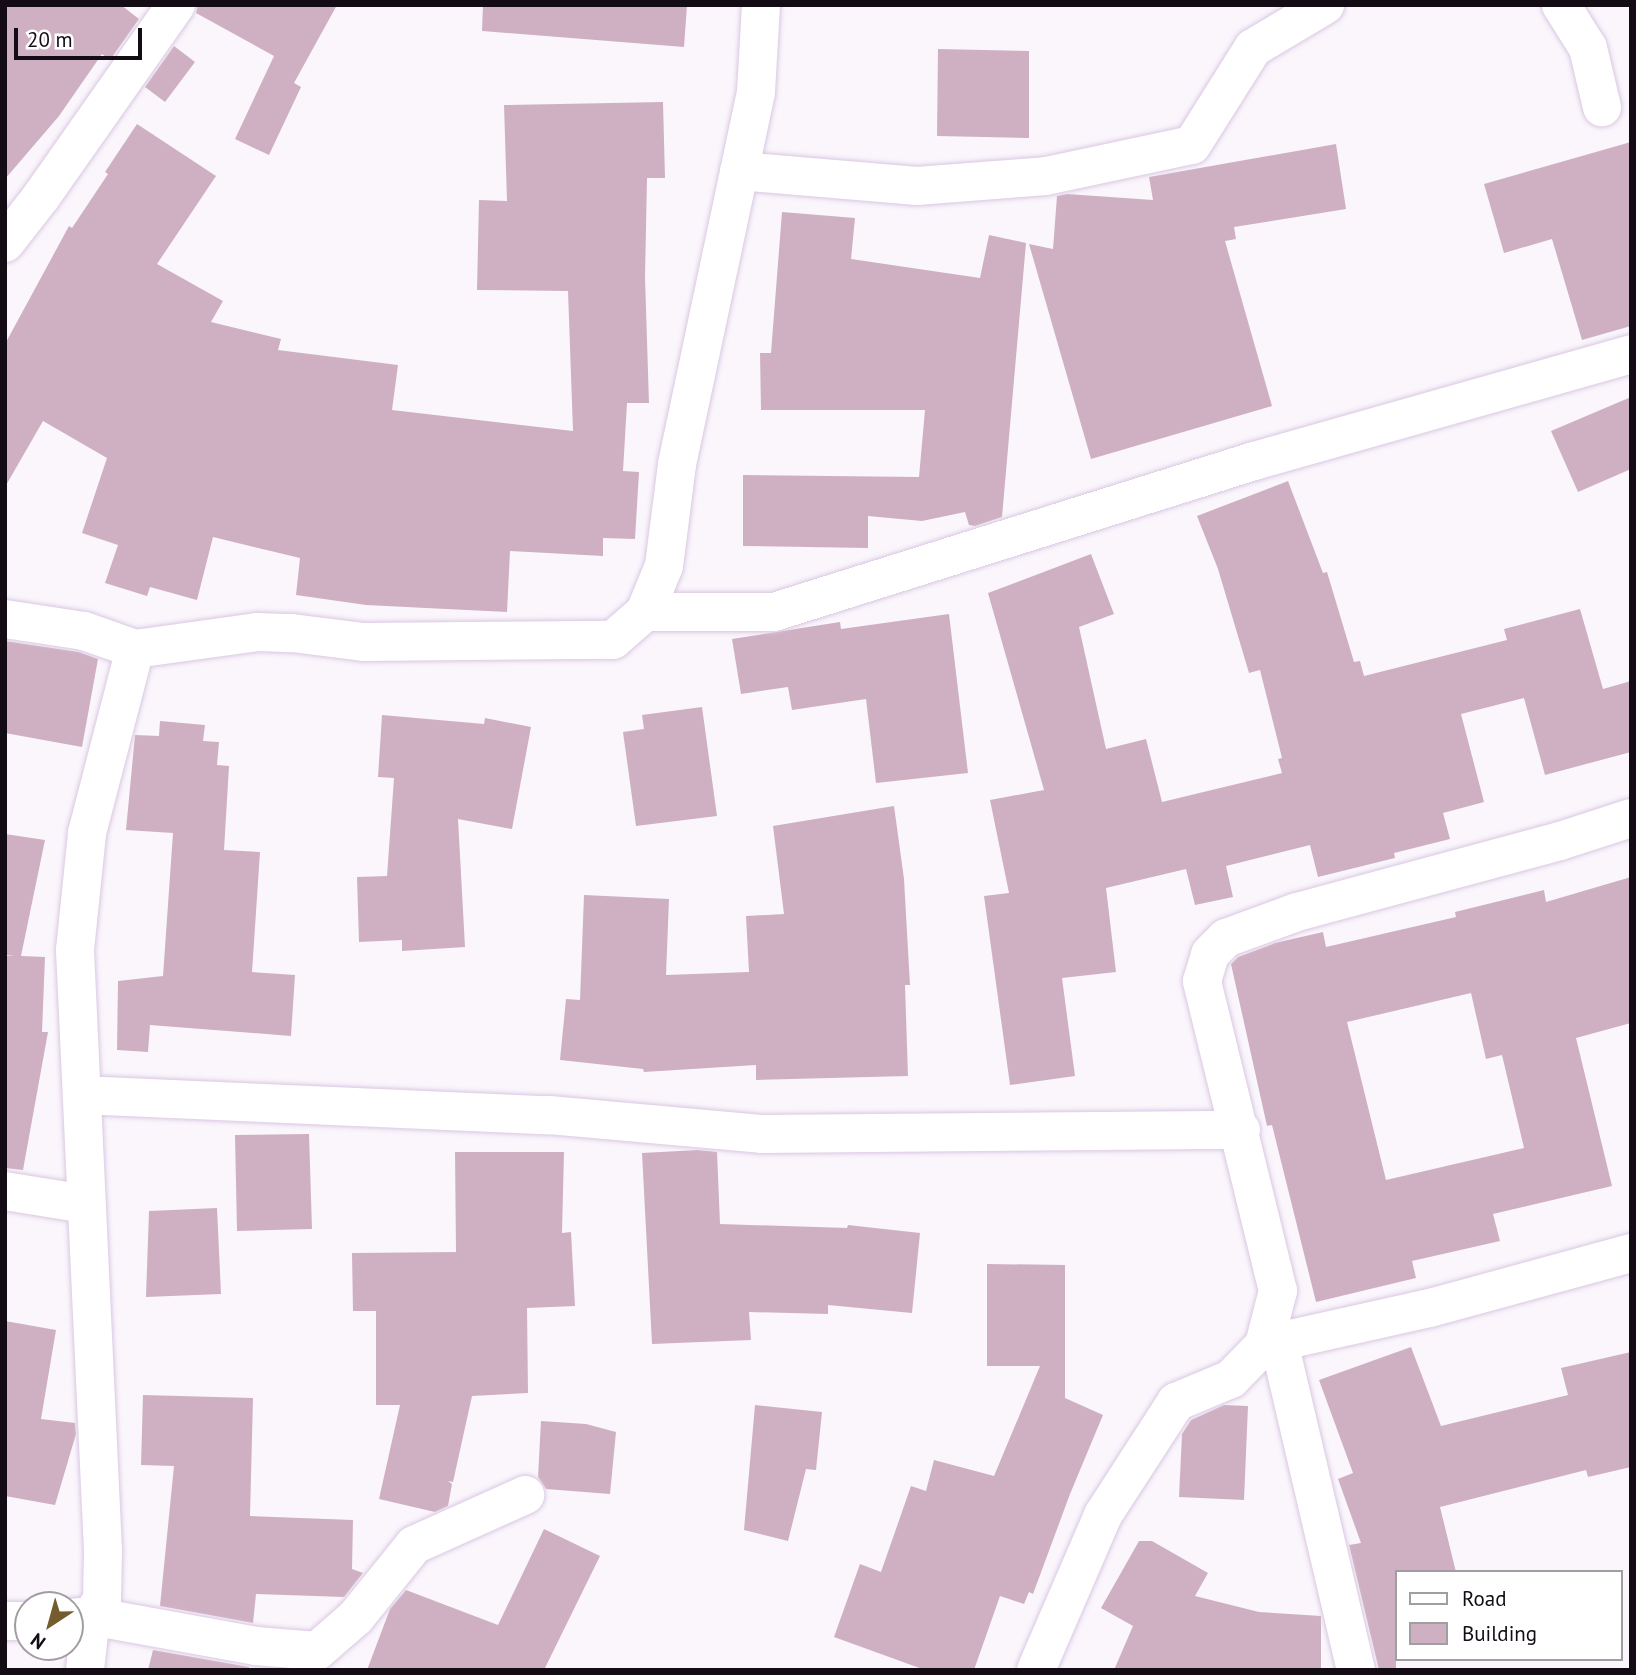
<!DOCTYPE html>
<html>
<head>
<meta charset="utf-8">
<style>
  body { margin:0 }
  #map { position:relative; width:1636px; height:1675px; overflow:hidden; background:#faf6fc; font-family:"PT Sans",sans-serif }
  div>[style] { position:absolute }
  .building>* { inset:0; background:#cfb0c2 }
  .roads { filter:drop-shadow(0 0 2px #dac7e2) drop-shadow(0 0 2px #dac7e2) }
  .minor>* { height:38px; margin:-19px; padding:0 19px; transform-origin:19px; border-radius:19px; background:#fff }
  span { translate:-50% -50%; white-space:nowrap; text-align:center; line-height:1.15; -webkit-text-stroke:7px #fff; paint-order:stroke }
  .frame { position:absolute; inset:0; border:7px solid #130c15; pointer-events:none }
  .legend { position:absolute; left:1395px; top:1570px; width:228px; height:91px; box-sizing:border-box; background:#fff; border:2px solid #a19ea1; margin:0; padding:9px 12px; list-style:none; font-size:21px; color:#130c15 }
  .legend li { display:flex; align-items:center; gap:14px; height:35px }
  .legend b { width:35px; border:2px solid #a19ea1 }
  .north { position:absolute; left:14px; top:1591px; width:70px; height:70px; box-sizing:border-box; background:#fff; border:2px solid #a19ea1; border-radius:50%; rotate:216deg; font-size:19px; font-weight:700; line-height:28px; text-align:center; color:#130c15 }
  .north::after { content:''; display:block; margin:auto; width:24px; height:32px; background:#745c2d; clip-path:polygon(50% 0,100% 100%,50% 72%,0 100%) }
  .scale { position:absolute; left:14px; top:28px; width:128px; height:32px; box-sizing:border-box; border:4px solid #130c15; border-top:0; padding-left:9px; font-size:21px; line-height:24px; white-space:nowrap; color:#130c15; -webkit-text-stroke:5px #fff; paint-order:stroke }
</style>
</head>
<body>
<div id="map">
  <div class="building">
    <div style="clip-path:polygon(5px 5px,121px 5px,139px 19px,110px 60px,102px 54px,59px 116px,5px 179px)"></div>
    <div style="clip-path:polygon(198px 5px,337px 5px,294px 83px,301px 87px,269px 155px,235px 139px,274px 56px,196px 13px)"></div>
    <div style="clip-path:polygon(483px 5px,687px 5px,684px 47px,482px 31px)"></div>
    <div style="clip-path:polygon(174px 46px,195px 62px,165px 102px,145px 87px)"></div>
    <div style="clip-path:polygon(938px 49px,1029px 51px,1029px 138px,937px 136px)"></div>
    <div style="clip-path:polygon(663px 102px,665px 178px,647px 178px,645px 277px,649px 403px,627px 403px,623px 471px,639px 472px,635px 539px,603px 538px,603px 556px,510px 551px,507px 612px,366px 605px,296px 595px,300px 558px,213px 537px,197px 600px,150px 587px,147px 596px,105px 583px,118px 545px,82px 533px,107px 458px,43px 421px,5px 487px,5px 344px,69px 226px,72px 228px,108px 174px,105px 172px,137px 124px,216px 176px,157px 264px,223px 301px,211px 322px,281px 339px,278px 350px,398px 365px,392px 410px,573px 431px,568px 291px,477px 290px,479px 200px,507px 201px,504px 105px)"></div>
    <div style="clip-path:polygon(1631px 142px,1631px 326px,1582px 340px,1552px 239px,1504px 253px,1484px 184px)"></div>
    <div style="clip-path:polygon(1336px 144px,1346px 209px,1234px 227px,1236px 239px,1225px 241px,1272px 406px,1091px 459px,1029px 244px,1053px 249px,1057px 196px,1067px 194px,1153px 200px,1149px 177px)"></div>
    <div style="clip-path:polygon(782px 212px,855px 218px,851px 259px,980px 278px,989px 235px,1026px 243px,1002px 517px,975px 526px,969px 525px,965px 512px,922px 521px,868px 516px,868px 548px,743px 546px,743px 475px,919px 477px,925px 410px,761px 410px,760px 353px,771px 353px)"></div>
    <div style="clip-path:polygon(1631px 397px,1631px 469px,1578px 492px,1551px 431px)"></div>
    <div style="clip-path:polygon(1288px 481px,1323px 573px,1327px 572px,1354px 662px,1360px 661px,1364px 676px,1507px 640px,1504px 629px,1580px 609px,1603px 689px,1631px 681px,1631px 752px,1545px 775px,1524px 698px,1461px 714px,1484px 802px,1443px 813px,1450px 839px,1394px 853px,1395px 858px,1318px 877px,1310px 845px,1226px 866px,1233px 897px,1195px 905px,1186px 869px,1106px 888px,1116px 972px,1062px 978px,1075px 1076px,1010px 1085px,984px 896px,1009px 893px,990px 800px,1044px 790px,988px 593px,1091px 554px,1114px 614px,1079px 627px,1106px 749px,1146px 739px,1162px 802px,1282px 773px,1278px 759px,1282px 758px,1260px 670px,1249px 673px,1218px 569px,1197px 516px)"></div>
    <div style="clip-path:polygon(949px 614px,968px 773px,876px 783px,866px 699px,792px 710px,788px 687px,741px 694px,732px 639px,840px 622px,841px 629px)"></div>
    <div style="clip-path:polygon(5px 641px,79px 652px,98px 659px,82px 747px,5px 733px)"></div>
    <div style="clip-path:polygon(702px 707px,717px 816px,636px 826px,623px 732px,644px 729px,642px 715px)"></div>
    <div style="clip-path:polygon(382px 715px,484px 724px,485px 718px,531px 727px,512px 829px,458px 819px,465px 947px,402px 951px,402px 940px,359px 942px,357px 877px,387px 876px,394px 778px,378px 777px)"></div>
    <div style="clip-path:polygon(160px 721px,205px 725px,203px 741px,219px 742px,217px 765px,229px 766px,224px 850px,260px 852px,252px 972px,295px 975px,291px 1036px,150px 1025px,148px 1052px,117px 1050px,118px 981px,163px 976px,173px 833px,126px 830px,135px 735px,159px 736px)"></div>
    <div style="clip-path:polygon(894px 806px,904px 879px,910px 985px,905px 985px,908px 1076px,756px 1080px,756px 1065px,644px 1072px,643px 1069px,560px 1060px,566px 999px,580px 1000px,584px 895px,669px 899px,666px 975px,749px 972px,746px 916px,784px 914px,773px 826px)"></div>
    <div style="clip-path:polygon(5px 834px,45px 840px,21px 956px,45px 957px,42px 1032px,48px 1032px,23px 1170px,5px 1168px,5px 956px,14px 956px,5px 955px)"></div>
    <div style="clip-path:polygon(evenodd,1631px 877px,1631px 1023px,1576px 1038px,1612px 1186px,1493px 1214px,1500px 1241px,1412px 1261px,1416px 1278px,1316px 1302px,1272px 1125px,1267px 1126px,1231px 964px,1238px 957px,1275px 943px,1323px 932px,1326px 947px,1456px 917px,1455px 912px,1544px 890px,1546px 902px,1631px 877px,1471px 993px,1486px 1059px,1502px 1055px,1524px 1148px,1386px 1180px,1347px 1022px,1471px 993px)"></div>
    <div style="clip-path:polygon(309px 1134px,312px 1229px,237px 1231px,235px 1135px)"></div>
    <div style="clip-path:polygon(698px 1150px,717px 1152px,720px 1224px,847px 1228px,848px 1225px,920px 1233px,912px 1313px,828px 1305px,828px 1314px,749px 1312px,751px 1340px,652px 1344px,642px 1153px)"></div>
    <div style="clip-path:polygon(455px 1152px,564px 1152px,562px 1233px,571px 1232px,575px 1306px,527px 1308px,528px 1393px,472px 1396px,453px 1482px,448px 1481px,452px 1484px,448px 1506px,435px 1512px,379px 1499px,400px 1405px,376px 1405px,376px 1311px,353px 1311px,352px 1253px,456px 1252px)"></div>
    <div style="clip-path:polygon(217px 1208px,221px 1294px,146px 1297px,149px 1211px)"></div>
    <div style="clip-path:polygon(987px 1264px,1065px 1265px,1065px 1398px,1103px 1415px,1070px 1494px,1033px 1594px,1029px 1592px,1024px 1604px,1000px 1596px,974px 1670px,925px 1670px,834px 1637px,860px 1564px,881px 1572px,911px 1486px,926px 1491px,934px 1460px,994px 1476px,1040px 1366px,987px 1366px)"></div>
    <div style="clip-path:polygon(5px 1321px,56px 1330px,41px 1419px,75px 1423px,76px 1434px,55px 1505px,5px 1496px)"></div>
    <div style="clip-path:polygon(1411px 1347px,1441px 1426px,1568px 1395px,1561px 1368px,1631px 1352px,1631px 1467px,1588px 1477px,1586px 1470px,1440px 1507px,1456px 1572px,1396px 1572px,1396px 1670px,1379px 1670px,1349px 1545px,1361px 1543px,1338px 1479px,1353px 1473px,1319px 1380px)"></div>
    <div style="clip-path:polygon(143px 1395px,253px 1398px,250px 1516px,353px 1520px,352px 1569px,363px 1573px,344px 1597px,256px 1594px,253px 1623px,160px 1606px,174px 1466px,141px 1465px)"></div>
    <div style="clip-path:polygon(755px 1405px,822px 1412px,816px 1470px,806px 1469px,788px 1541px,744px 1530px)"></div>
    <div style="clip-path:polygon(1224px 1405px,1248px 1406px,1244px 1500px,1179px 1497px,1182px 1434px,1191px 1420px)"></div>
    <div style="clip-path:polygon(541px 1421px,586px 1424px,616px 1432px,610px 1494px,546px 1489px,538px 1477px)"></div>
    <div style="clip-path:polygon(544px 1529px,600px 1556px,544px 1670px,367px 1670px,390px 1609px,406px 1590px,498px 1625px)"></div>
    <div style="clip-path:polygon(1139px 1541px,1152px 1541px,1208px 1573px,1195px 1596px,1259px 1612px,1321px 1616px,1321px 1670px,1114px 1670px,1133px 1626px,1101px 1608px)"></div>
    <div style="clip-path:polygon(153px 1650px,249px 1667px,249px 1670px,148px 1670px)"></div>
  </div>
  <div class="roads">
    <div class="minor">
      <div style="left:1561px;top:5px;width:51px;rotate:57.9deg"></div>
      <div style="left:1588px;top:48px;width:61px;rotate:76.7deg"></div>
      <div style="left:739px;top:171px;width:179px;rotate:4.8deg"></div>
      <div style="left:917px;top:186px;width:129px;rotate:-4.4deg"></div>
      <div style="left:1046px;top:176px;width:149px;rotate:-12deg"></div>
      <div style="left:1192px;top:145px;width:115px;rotate:-57.8deg"></div>
      <div style="left:1253px;top:48px;width:84px;rotate:-30.8deg"></div>
      <div style="left:5px;top:243px;width:58px;rotate:-52deg"></div>
      <div style="left:41px;top:197px;width:235px;rotate:-54.9deg"></div>
      <div style="left:645px;top:612px;width:129px"></div>
      <div style="left:774px;top:612px;width:503px;rotate:-17.46deg"></div>
      <div style="left:1254px;top:461px;width:392px;rotate:-15.8deg"></div>
      <div style="left:5px;top:619px;width:80px;rotate:8.6deg"></div>
      <div style="left:84px;top:631px;width:54px;rotate:19.4deg"></div>
      <div style="left:135px;top:649px;width:123px;rotate:-7.9deg"></div>
      <div style="left:257px;top:632px;width:35px;rotate:2deg"></div>
      <div style="left:292px;top:633px;width:72px;rotate:7.2deg"></div>
      <div style="left:363px;top:642px;width:250px;rotate:-0.5deg"></div>
      <div style="left:613px;top:640px;width:43px;rotate:-41.2deg"></div>
      <div style="left:645px;top:612px;width:50px;rotate:-67.6deg"></div>
      <div style="left:664px;top:566px;width:103px;rotate:-82.7deg"></div>
      <div style="left:677px;top:464px;width:380px;rotate:-78deg"></div>
      <div style="left:756px;top:92px;width:87px;rotate:-86.7deg"></div>
      <div style="left:82px;top:1095px;width:467px;rotate:2.5deg"></div>
      <div style="left:549px;top:1115px;width:213px;rotate:5.1deg"></div>
      <div style="left:761px;top:1134px;width:480px;rotate:-0.5deg"></div>
      <div style="left:5px;top:1191px;width:81px;rotate:9.2deg"></div>
      <div style="left:1279px;top:1342px;width:337px;rotate:76.8deg"></div>
      <div style="left:1264px;top:1345px;width:170px;rotate:-12.6deg"></div>
      <div style="left:1430px;top:1308px;width:208px;rotate:-15.3deg"></div>
      <div style="left:70px;top:1618px;width:21px;rotate:-5deg"></div>
      <div style="left:91px;top:1616px;width:168px;rotate:10.3deg"></div>
      <div style="left:256px;top:1646px;width:61px;rotate:4.7deg"></div>
      <div style="left:317px;top:1651px;width:52px;rotate:-41.1deg"></div>
      <div style="left:356px;top:1617px;width:92px;rotate:-51.1deg"></div>
      <div style="left:414px;top:1545px;width:122px;rotate:-24.2deg"></div>
      <div style="left:5px;top:1621px;width:23px"></div>
      <div style="left:85px;top:1670px;width:54px;rotate:-83.7deg"></div>
      <div style="left:91px;top:1616px;width:19px;rotate:-55deg"></div>
      <div style="left:102px;top:1600px;width:49px;rotate:-88.8deg"></div>
      <div style="left:103px;top:1551px;width:602px;rotate:-92.67deg"></div>
      <div style="left:75px;top:950px;width:118px;rotate:-84.1deg"></div>
      <div style="left:87px;top:833px;width:190px;rotate:-75.4deg"></div>
      <div style="left:1036px;top:1670px;width:169px;rotate:-66.6deg"></div>
      <div style="left:1103px;top:1515px;width:135px;rotate:-57.1deg"></div>
      <div style="left:1176px;top:1402px;width:60px;rotate:-22.7deg"></div>
      <div style="left:1231px;top:1379px;width:47px;rotate:-45.9deg"></div>
      <div style="left:1264px;top:1345px;width:56px;rotate:-75.5deg"></div>
      <div style="left:1278px;top:1291px;width:319px;rotate:-103.8deg"></div>
      <div style="left:1202px;top:981px;width:28px;rotate:-73deg"></div>
      <div style="left:1210px;top:954px;width:23px;rotate:-45deg"></div>
      <div style="left:1226px;top:938px;width:76px;rotate:-20.1deg"></div>
      <div style="left:1297px;top:912px;width:272px;rotate:-15.1deg"></div>
      <div style="left:1560px;top:841px;width:75px;rotate:-17.9deg"></div>
    </div>
  </div>
  <div class="frame"></div>
  <ul class="legend">
  <li><b style="height:9px;background:#fff"></b>Road</li>
  <li><b style="height:19px;background:#cfb0c2"></b>Building</li>
  </ul>
  <div class="north">N</div>
  <div class="scale">20 m</div>
</div>
</body>
</html>
